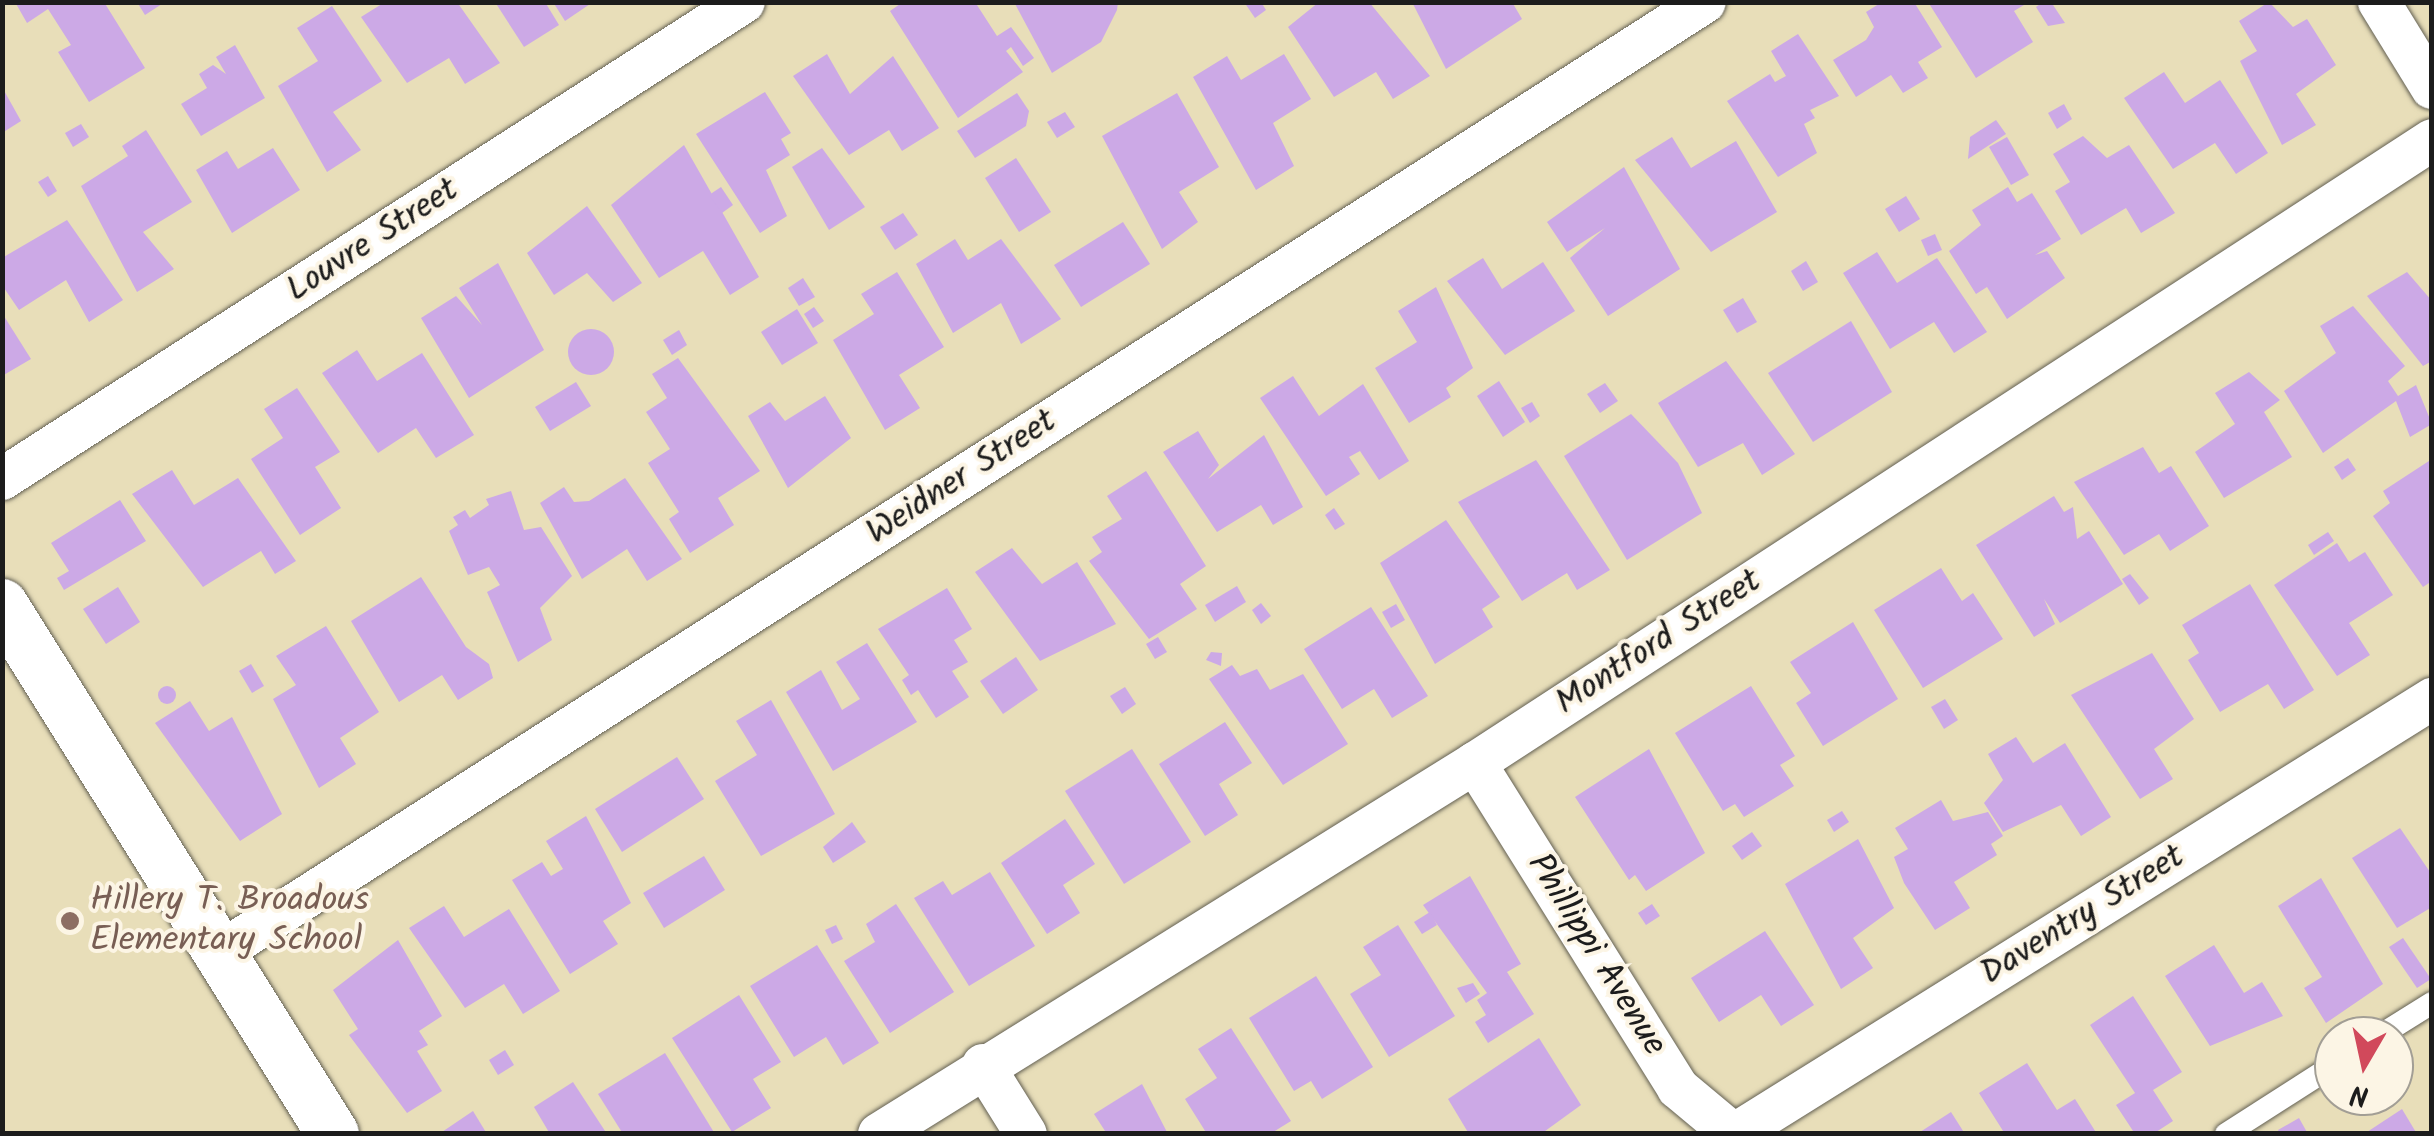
<!DOCTYPE html>
<html>
<head>
<meta charset="utf-8">
<style>
  body { margin:0 }
  #map { position:relative; width:2434px; height:1136px; overflow:hidden; background:#e8deb9; font-family:Kalam,sans-serif }
  div>[style] { position:absolute }
  .building>* { inset:0; background:#cca9e6 }
  .round { border-radius:50% }
  .roads { filter:drop-shadow(0 0 2px #636053) drop-shadow(0 0 2px #636053) }
  .service>* { height:22px; margin:-11px; padding:0 11px; transform-origin:11px; border-radius:11px; background:#fff }
  .minor>* { height:42px; margin:-21px; padding:0 21px; transform-origin:21px; border-radius:21px; background:#fff }
  .tertiary>* { height:52px; margin:-26px; padding:0 26px; transform-origin:26px; border-radius:26px; background:#fff }
  .dots>* { width:28px; height:28px; translate:-50% -50%; box-sizing:border-box; border:5px solid #fcf5e5; border-radius:50% }
  span { translate:-50% -50%; white-space:nowrap; text-align:center; line-height:1.15; -webkit-text-stroke:8px #fcf5e5; paint-order:stroke }
  .street-label { font-size:35px; color:#1c1c1c }
  .education-label { font-size:35px; color:#785e54 }
  .left { translate:0 -50%; text-align:left }
  .frame { position:absolute; inset:0; border:5px solid #1c1c1c; pointer-events:none }
  .north { position:absolute; left:2314px; top:1016px; width:100px; height:100px; box-sizing:border-box; background:#fcf5e5; border:2px solid #a29e95; border-radius:50%; rotate:189deg; font-size:28px; font-weight:700; line-height:40px; text-align:center; color:#1c1c1c }
  .north::after { content:''; display:block; margin:auto; width:35px; height:45px; background:#d1495b; clip-path:polygon(50% 0,100% 100%,50% 72%,0 100%) }
</style>
</head>
<body>
<div id="map">
  <div class="building">
    <div style="clip-path:polygon(15px 2px,104px 2px,145px 68px,89px 102px,58px 52px,71px 45px,48px 9px,27px 23px)"></div>
    <div style="clip-path:polygon(137px 2px,165px 2px,145px 15px)"></div>
    <div style="clip-path:polygon(385px 2px,457px 2px,500px 63px,465px 84px,449px 58px,407px 83px,361px 17px)"></div>
    <div style="clip-path:polygon(495px 2px,545px 2px,559px 25px,524px 47px)"></div>
    <div style="clip-path:polygon(553px 2px,593px 2px,565px 21px)"></div>
    <div style="clip-path:polygon(903px 2px,975px 2px,997px 36px,1011px 27px,1034px 58px,1023px 66px,1011px 47px,1006px 51px,1023px 72px,958px 118px,890px 11px)"></div>
    <div style="clip-path:polygon(1014px 2px,1118px 2px,1117px 10px,1101px 42px,1052px 73px)"></div>
    <div style="clip-path:polygon(1244px 2px,1261px 2px,1266px 10px,1255px 18px)"></div>
    <div style="clip-path:polygon(1319px 2px,1369px 2px,1430px 76px,1393px 99px,1376px 72px,1334px 97px,1288px 27px)"></div>
    <div style="clip-path:polygon(1412px 2px,1512px 2px,1522px 19px,1446px 69px)"></div>
    <div style="clip-path:polygon(1882px 2px,1914px 2px,1942px 47px,1918px 62px,1928px 78px,1903px 93px,1891px 75px,1856px 97px,1833px 60px,1866px 40px,1874px 27px,1866px 12px)"></div>
    <div style="clip-path:polygon(1928px 2px,2029px 2px,2014px 11px,2033px 42px,1976px 78px)"></div>
    <div style="clip-path:polygon(2043px 2px,2051px 2px,2065px 23px,2048px 26px,2036px 7px)"></div>
    <div style="clip-path:polygon(2269px 2px,2293px 27px,2307px 19px,2336px 65px,2296px 94px,2316px 125px,2282px 145px,2240px 61px,2257px 51px,2239px 21px)"></div>
    <div style="clip-path:polygon(332px 6px,382px 81px,333px 112px,361px 150px,327px 172px,278px 86px,318px 61px,297px 28px)"></div>
    <div style="clip-path:polygon(1798px 34px,1839px 96px,1810px 110px,1815px 118px,1804px 124px,1817px 153px,1778px 177px,1727px 101px,1770px 74px,1775px 82px,1786px 76px,1771px 51px)"></div>
    <div style="clip-path:polygon(235px 45px,265px 98px,201px 136px,181px 104px,207px 88px,199px 74px,213px 65px,226px 74px,216px 57px)"></div>
    <div style="clip-path:polygon(827px 54px,850px 94px,893px 56px,939px 128px,902px 151px,889px 130px,849px 155px,793px 76px)"></div>
    <div style="clip-path:polygon(1284px 54px,1311px 99px,1273px 123px,1294px 166px,1256px 190px,1193px 77px,1227px 56px,1241px 80px)"></div>
    <div style="clip-path:polygon(2164px 72px,2185px 103px,2220px 80px,2268px 153px,2236px 174px,2215px 143px,2173px 169px,2124px 98px)"></div>
    <div style="clip-path:polygon(2px 87px,21px 121px,2px 133px)"></div>
    <div style="clip-path:polygon(765px 92px,791px 133px,781px 139px,790px 155px,766px 170px,787px 216px,760px 233px,696px 134px)"></div>
    <div style="clip-path:polygon(1017px 93px,1029px 111px,1026px 126px,975px 158px,957px 131px)"></div>
    <div style="clip-path:polygon(1177px 93px,1219px 167px,1179px 192px,1198px 222px,1162px 249px,1102px 136px)"></div>
    <div style="clip-path:polygon(2064px 104px,2072px 119px,2057px 129px,2048px 113px)"></div>
    <div style="clip-path:polygon(1065px 112px,1075px 127px,1057px 138px,1047px 122px)"></div>
    <div style="clip-path:polygon(1996px 120px,2006px 134px,1968px 159px,1970px 137px)"></div>
    <div style="clip-path:polygon(81px 124px,89px 137px,73px 147px,65px 133px)"></div>
    <div style="clip-path:polygon(146px 130px,192px 202px,143px 232px,174px 269px,137px 292px,81px 186px,128px 156px,122px 146px)"></div>
    <div style="clip-path:polygon(2083px 136px,2107px 158px,2129px 145px,2175px 213px,2141px 233px,2126px 208px,2081px 235px,2055px 191px,2070px 182px,2053px 154px)"></div>
    <div style="clip-path:polygon(1672px 137px,1691px 168px,1736px 141px,1777px 212px,1711px 252px,1635px 160px)"></div>
    <div style="clip-path:polygon(2007px 137px,2029px 175px,2011px 185px,1989px 147px)"></div>
    <div style="clip-path:polygon(684px 145px,759px 277px,730px 295px,703px 251px,659px 278px,611px 205px)"></div>
    <div style="clip-path:polygon(273px 148px,300px 190px,232px 233px,196px 170px,227px 151px,238px 169px)"></div>
    <div style="clip-path:polygon(822px 148px,865px 207px,829px 230px,792px 167px)"></div>
    <div style="clip-path:polygon(1016px 158px,1051px 212px,1019px 232px,985px 178px)"></div>
    <div style="clip-path:polygon(1624px 167px,1680px 269px,1608px 316px,1570px 258px,1605px 228px,1567px 252px,1547px 222px)"></div>
    <div style="clip-path:polygon(48px 176px,57px 191px,48px 197px,38px 182px)"></div>
    <div style="clip-path:polygon(721px 187px,733px 205px,722px 213px,709px 195px)"></div>
    <div style="clip-path:polygon(2008px 187px,2017px 202px,2032px 193px,2061px 239px,2035px 255px,2047px 251px,2065px 278px,2007px 319px,1987px 287px,1976px 294px,1949px 251px,1981px 225px,1972px 210px)"></div>
    <div style="clip-path:polygon(1906px 196px,1920px 219px,1899px 232px,1885px 209px)"></div>
    <div style="clip-path:polygon(587px 206px,642px 283px,613px 302px,587px 273px,554px 295px,527px 253px)"></div>
    <div style="clip-path:polygon(903px 213px,918px 235px,895px 250px,880px 227px)"></div>
    <div style="clip-path:polygon(67px 220px,123px 300px,89px 322px,66px 280px,19px 310px,2px 285px,2px 258px)"></div>
    <div style="clip-path:polygon(1123px 222px,1150px 264px,1081px 307px,1054px 265px)"></div>
    <div style="clip-path:polygon(1935px 234px,1942px 250px,1928px 256px,1921px 240px)"></div>
    <div style="clip-path:polygon(955px 239px,968px 260px,1001px 239px,1061px 319px,1021px 344px,1001px 303px,953px 333px,916px 264px)"></div>
    <div style="clip-path:polygon(1877px 252px,1897px 283px,1937px 258px,1987px 332px,1954px 353px,1934px 322px,1890px 349px,1843px 273px)"></div>
    <div style="clip-path:polygon(1483px 258px,1502px 289px,1543px 262px,1575px 311px,1505px 355px,1447px 281px)"></div>
    <div style="clip-path:polygon(1806px 261px,1818px 282px,1803px 291px,1791px 271px)"></div>
    <div style="clip-path:polygon(498px 263px,544px 350px,469px 398px,421px 318px,456px 296px,482px 325px,459px 288px)"></div>
    <div style="clip-path:polygon(897px 272px,944px 347px,899px 375px,920px 408px,885px 430px,833px 340px,874px 314px,861px 294px)"></div>
    <div style="clip-path:polygon(2407px 272px,2432px 301px,2432px 361px,2423px 366px,2367px 296px)"></div>
    <div style="clip-path:polygon(803px 278px,815px 297px,799px 306px,788px 288px)"></div>
    <div style="clip-path:polygon(1436px 287px,1473px 368px,1446px 388px,1451px 397px,1409px 423px,1375px 368px,1417px 342px,1398px 311px)"></div>
    <div style="clip-path:polygon(1743px 298px,1757px 322px,1737px 333px,1723px 310px)"></div>
    <div style="clip-path:polygon(2353px 306px,2405px 366px,2388px 381px,2398px 396px,2416px 385px,2432px 424px,2410px 437px,2396px 401px,2323px 453px,2284px 391px,2336px 353px,2320px 326px)"></div>
    <div style="clip-path:polygon(814px 307px,824px 321px,813px 328px,804px 314px)"></div>
    <div style="clip-path:polygon(797px 309px,818px 343px,782px 365px,761px 332px)"></div>
    <div style="clip-path:polygon(2px 313px,31px 359px,2px 376px)"></div>
    <div style="clip-path:polygon(1851px 321px,1892px 392px,1813px 442px,1768px 373px)"></div>
    <div class="round" style="left:568px;top:329px;width:46px;height:46px"></div>
    <div style="clip-path:polygon(679px 330px,687px 345px,672px 355px,663px 340px)"></div>
    <div style="clip-path:polygon(357px 350px,377px 381px,422px 353px,474px 435px,436px 458px,416px 428px,378px 453px,322px 373px)"></div>
    <div style="clip-path:polygon(678px 358px,760px 471px,718px 498px,734px 525px,690px 553px,669px 519px,679px 512px,648px 463px,670px 449px,646px 412px,667px 398px,652px 374px)"></div>
    <div style="clip-path:polygon(1726px 361px,1795px 454px,1762px 475px,1743px 443px,1698px 467px,1658px 403px)"></div>
    <div style="clip-path:polygon(2249px 372px,2280px 400px,2264px 412px,2292px 457px,2224px 498px,2195px 452px,2235px 424px,2215px 393px)"></div>
    <div style="clip-path:polygon(1293px 376px,1319px 416px,1363px 384px,1409px 461px,1379px 480px,1360px 451px,1349px 457px,1360px 474px,1326px 496px,1260px 398px)"></div>
    <div style="clip-path:polygon(1499px 381px,1525px 422px,1503px 437px,1477px 396px)"></div>
    <div style="clip-path:polygon(576px 382px,591px 406px,550px 431px,535px 407px)"></div>
    <div style="clip-path:polygon(1605px 383px,1618px 401px,1600px 413px,1587px 394px)"></div>
    <div style="clip-path:polygon(297px 388px,340px 452px,315px 467px,341px 508px,300px 535px,251px 459px,283px 438px,264px 409px)"></div>
    <div style="clip-path:polygon(825px 396px,851px 438px,788px 488px,748px 416px,770px 402px,785px 421px)"></div>
    <div style="clip-path:polygon(1532px 402px,1540px 416px,1530px 423px,1521px 408px)"></div>
    <div style="clip-path:polygon(1631px 414px,1678px 463px,1702px 513px,1627px 560px,1564px 456px)"></div>
    <div style="clip-path:polygon(1198px 431px,1219px 465px,1208px 479px,1264px 435px,1303px 507px,1273px 525px,1261px 505px,1217px 532px,1163px 452px)"></div>
    <div style="clip-path:polygon(2143px 447px,2159px 473px,2171px 466px,2209px 526px,2170px 551px,2159px 534px,2124px 555px,2074px 482px)"></div>
    <div style="clip-path:polygon(2348px 458px,2356px 470px,2342px 480px,2334px 467px)"></div>
    <div style="clip-path:polygon(2432px 459px,2432px 581px,2423px 587px,2373px 516px,2390px 503px,2383px 491px)"></div>
    <div style="clip-path:polygon(1536px 460px,1610px 570px,1577px 590px,1567px 573px,1522px 601px,1458px 502px)"></div>
    <div style="clip-path:polygon(172px 470px,194px 505px,238px 478px,296px 561px,275px 574px,261px 551px,203px 587px,132px 494px)"></div>
    <div style="clip-path:polygon(1146px 471px,1206px 566px,1180px 584px,1197px 609px,1149px 639px,1089px 561px,1102px 552px,1092px 537px,1122px 519px,1107px 496px)"></div>
    <div style="clip-path:polygon(625px 478px,682px 559px,647px 581px,627px 549px,582px 579px,540px 503px,564px 487px,574px 502px,589px 501px)"></div>
    <div style="clip-path:polygon(511px 491px,524px 530px,541px 527px,572px 576px,540px 608px,552px 640px,518px 662px,487px 592px,500px 585px,489px 567px,468px 575px,449px 531px,458px 525px,453px 517px,465px 510px,470px 518px,489px 505px,486px 499px)"></div>
    <div style="clip-path:polygon(2054px 496px,2064px 512px,2073px 507px,2077px 539px,2089px 531px,2123px 584px,2060px 623px,2044px 599px,2055px 624px,2034px 637px,1976px 545px)"></div>
    <div style="clip-path:polygon(120px 500px,146px 541px,64px 590px,57px 578px,69px 571px,51px 543px)"></div>
    <div style="clip-path:polygon(1334px 508px,1345px 524px,1335px 530px,1325px 515px)"></div>
    <div style="clip-path:polygon(1446px 520px,1500px 597px,1482px 609px,1493px 627px,1435px 664px,1380px 563px)"></div>
    <div style="clip-path:polygon(2328px 532px,2334px 541px,2314px 555px,2308px 545px)"></div>
    <div style="clip-path:polygon(2337px 543px,2349px 562px,2365px 552px,2393px 595px,2349px 623px,2370px 655px,2337px 676px,2274px 585px)"></div>
    <div style="clip-path:polygon(1012px 548px,1042px 584px,1077px 562px,1116px 624px,1040px 661px,975px 572px)"></div>
    <div style="clip-path:polygon(1941px 568px,1962px 601px,1973px 593px,2003px 639px,1923px 688px,1874px 610px)"></div>
    <div style="clip-path:polygon(2130px 574px,2149px 598px,2139px 605px,2122px 579px)"></div>
    <div style="clip-path:polygon(421px 577px,466px 647px,489px 664px,493px 678px,458px 700px,442px 675px,399px 702px,351px 621px)"></div>
    <div style="clip-path:polygon(2250px 584px,2314px 690px,2284px 709px,2268px 684px,2220px 712px,2188px 660px,2199px 653px,2182px 625px)"></div>
    <div style="clip-path:polygon(1237px 586px,1246px 602px,1215px 622px,1205px 605px)"></div>
    <div style="clip-path:polygon(118px 587px,140px 622px,106px 644px,83px 609px)"></div>
    <div style="clip-path:polygon(947px 588px,972px 629px,954px 640px,968px 662px,952px 671px,969px 697px,936px 718px,918px 690px,911px 695px,902px 680px,909px 675px,878px 629px)"></div>
    <div style="clip-path:polygon(1261px 603px,1271px 616px,1261px 624px,1252px 610px)"></div>
    <div style="clip-path:polygon(1396px 604px,1405px 620px,1391px 628px,1382px 612px)"></div>
    <div style="clip-path:polygon(1371px 607px,1428px 696px,1392px 718px,1374px 689px,1342px 709px,1304px 649px)"></div>
    <div style="clip-path:polygon(1853px 622px,1898px 699px,1823px 746px,1796px 703px,1811px 693px,1790px 662px)"></div>
    <div style="clip-path:polygon(326px 626px,379px 712px,340px 738px,356px 764px,319px 788px,273px 699px,296px 685px,276px 656px)"></div>
    <div style="clip-path:polygon(1158px 637px,1167px 652px,1155px 659px,1146px 644px)"></div>
    <div style="clip-path:polygon(867px 643px,917px 722px,833px 771px,786px 692px,821px 670px,842px 710px,860px 699px,836px 662px)"></div>
    <div style="clip-path:polygon(1211px 652px,1222px 653px,1221px 666px,1206px 660px)"></div>
    <div style="clip-path:polygon(2152px 653px,2194px 719px,2154px 749px,2173px 779px,2140px 799px,2071px 695px)"></div>
    <div style="clip-path:polygon(1016px 657px,1038px 690px,1003px 714px,980px 681px)"></div>
    <div style="clip-path:polygon(251px 664px,264px 686px,252px 693px,239px 671px)"></div>
    <div style="clip-path:polygon(1232px 665px,1240px 676px,1257px 669px,1270px 690px,1303px 674px,1348px 744px,1283px 785px,1209px 679px)"></div>
    <div class="round" style="left:158px;top:686px;width:18px;height:18px"></div>
    <div style="clip-path:polygon(1751px 686px,1795px 756px,1780px 765px,1794px 786px,1744px 817px,1735px 804px,1723px 811px,1675px 733px)"></div>
    <div style="clip-path:polygon(1125px 687px,1136px 704px,1122px 714px,1110px 696px)"></div>
    <div style="clip-path:polygon(1945px 699px,1958px 720px,1944px 729px,1931px 707px)"></div>
    <div style="clip-path:polygon(771px 700px,835px 814px,761px 856px,715px 781px,757px 755px,736px 721px)"></div>
    <div style="clip-path:polygon(190px 701px,209px 731px,232px 717px,282px 814px,240px 841px,155px 723px)"></div>
    <div style="clip-path:polygon(1225px 722px,1252px 763px,1219px 784px,1238px 815px,1205px 836px,1159px 764px)"></div>
    <div style="clip-path:polygon(2016px 737px,2033px 763px,2065px 743px,2111px 817px,2081px 836px,2061px 805px,2003px 832px,1984px 803px,2003px 780px,1988px 754px)"></div>
    <div style="clip-path:polygon(1132px 749px,1191px 842px,1124px 884px,1065px 791px)"></div>
    <div style="clip-path:polygon(1649px 749px,1705px 853px,1646px 891px,1635px 875px,1629px 880px,1575px 797px)"></div>
    <div style="clip-path:polygon(677px 757px,704px 799px,622px 852px,595px 809px)"></div>
    <div style="clip-path:polygon(1941px 800px,1953px 821px,1988px 812px,2003px 836px,1991px 844px,1997px 855px,1954px 882px,1970px 908px,1935px 930px,1904px 883px,1894px 857px,1908px 849px,1895px 828px)"></div>
    <div style="clip-path:polygon(1842px 811px,1849px 822px,1834px 832px,1827px 820px)"></div>
    <div style="clip-path:polygon(586px 816px,631px 903px,603px 921px,618px 944px,570px 974px,512px 880px,542px 862px,551px 876px,563px 869px,546px 841px)"></div>
    <div style="clip-path:polygon(1065px 819px,1095px 864px,1063px 885px,1080px 913px,1047px 934px,1001px 863px)"></div>
    <div style="clip-path:polygon(852px 822px,866px 842px,833px 863px,823px 847px)"></div>
    <div style="clip-path:polygon(2400px 828px,2432px 875px,2432px 907px,2397px 928px,2352px 858px)"></div>
    <div style="clip-path:polygon(1752px 832px,1762px 846px,1742px 860px,1732px 846px)"></div>
    <div style="clip-path:polygon(1858px 839px,1894px 908px,1853px 938px,1873px 968px,1841px 989px,1785px 884px)"></div>
    <div style="clip-path:polygon(704px 856px,725px 890px,664px 928px,643px 893px)"></div>
    <div style="clip-path:polygon(990px 872px,1035px 946px,969px 986px,914px 898px,943px 881px,952px 895px)"></div>
    <div style="clip-path:polygon(1470px 876px,1521px 964px,1507px 972px,1534px 1014px,1488px 1043px,1475px 1022px,1486px 1015px,1477px 1000px,1487px 993px,1423px 905px)"></div>
    <div style="clip-path:polygon(2321px 878px,2383px 984px,2326px 1023px,2304px 988px,2322px 977px,2278px 906px)"></div>
    <div style="clip-path:polygon(896px 904px,954px 992px,890px 1033px,844px 961px,875px 942px,866px 924px)"></div>
    <div style="clip-path:polygon(1652px 904px,1660px 916px,1646px 925px,1638px 913px)"></div>
    <div style="clip-path:polygon(444px 906px,464px 937px,509px 909px,560px 991px,523px 1014px,504px 984px,465px 1008px,409px 928px)"></div>
    <div style="clip-path:polygon(1430px 912px,1437px 925px,1422px 934px,1414px 922px)"></div>
    <div style="clip-path:polygon(836px 925px,843px 939px,832px 944px,825px 930px)"></div>
    <div style="clip-path:polygon(1398px 925px,1455px 1016px,1389px 1057px,1350px 994px,1381px 975px,1363px 947px)"></div>
    <div style="clip-path:polygon(1765px 931px,1814px 1005px,1781px 1026px,1761px 995px,1719px 1022px,1691px 978px)"></div>
    <div style="clip-path:polygon(2403px 938px,2431px 979px,2417px 988px,2389px 947px)"></div>
    <div style="clip-path:polygon(398px 940px,442px 1016px,419px 1031px,428px 1045px,417px 1051px,442px 1091px,407px 1113px,349px 1035px,358px 1029px,333px 990px)"></div>
    <div style="clip-path:polygon(817px 945px,879px 1043px,843px 1065px,826px 1037px,794px 1057px,750px 986px)"></div>
    <div style="clip-path:polygon(2214px 945px,2244px 993px,2262px 982px,2283px 1016px,2210px 1046px,2165px 976px)"></div>
    <div style="clip-path:polygon(1316px 976px,1373px 1067px,1322px 1099px,1311px 1081px,1294px 1091px,1249px 1018px)"></div>
    <div style="clip-path:polygon(1473px 983px,1480px 994px,1466px 1003px,1457px 988px)"></div>
    <div style="clip-path:polygon(739px 995px,781px 1062px,753px 1079px,771px 1108px,732px 1132px,672px 1038px)"></div>
    <div style="clip-path:polygon(2133px 996px,2182px 1072px,2153px 1090px,2173px 1121px,2153px 1134px,2135px 1134px,2116px 1105px,2135px 1093px,2090px 1025px)"></div>
    <div style="clip-path:polygon(1231px 1028px,1291px 1121px,1270px 1134px,1207px 1134px,1185px 1099px,1217px 1078px,1198px 1049px)"></div>
    <div style="clip-path:polygon(1539px 1038px,1581px 1105px,1541px 1134px,1469px 1134px,1448px 1099px)"></div>
    <div style="clip-path:polygon(505px 1050px,514px 1065px,498px 1075px,489px 1060px)"></div>
    <div style="clip-path:polygon(665px 1053px,675px 1069px,715px 1134px,623px 1134px,598px 1094px)"></div>
    <div style="clip-path:polygon(2027px 1063px,2057px 1110px,2075px 1099px,2097px 1134px,2005px 1134px,1979px 1093px)"></div>
    <div style="clip-path:polygon(573px 1082px,607px 1134px,550px 1134px,534px 1107px)"></div>
    <div style="clip-path:polygon(1142px 1084px,1168px 1134px,1107px 1134px,1094px 1114px)"></div>
    <div style="clip-path:polygon(2402px 1109px,2417px 1134px,2364px 1134px)"></div>
    <div style="clip-path:polygon(473px 1111px,487px 1134px,439px 1134px)"></div>
    <div style="clip-path:polygon(1951px 1112px,1965px 1134px,1917px 1134px)"></div>
    <div style="clip-path:polygon(2299px 1118px,2308px 1134px,2280px 1134px,2278px 1130px)"></div>
  </div>
  <div class="roads">
    <div class="service">
      <div style="left:2379px;top:1036px;width:62px;rotate:-31.9deg"></div>
      <div style="left:2226px;top:1134px;width:128px;rotate:-32.6deg"></div>
    </div>
    <div class="minor">
      <div style="left:2379px;top:2px;width:101px;rotate:58.4deg"></div>
      <div style="left:2px;top:479px;width:882px;rotate:-32.74deg"></div>
      <div style="left:1475px;top:763px;width:383px;rotate:58deg"></div>
      <div style="left:1678px;top:1088px;width:72px;rotate:39.9deg"></div>
      <div style="left:219px;top:953px;width:1764px;rotate:-32.62deg"></div>
      <div style="left:983px;top:1065px;width:81px;rotate:58.1deg"></div>
      <div style="left:879px;top:1134px;width:702px;rotate:-31.9deg"></div>
      <div style="left:1475px;top:763px;width:1142px;rotate:-33.06deg"></div>
      <div style="left:1735px;top:1134px;width:822px;rotate:-31.97deg"></div>
    </div>
    <div class="tertiary">
      <div style="left:2px;top:605px;width:624px;rotate:57.97deg"></div>
    </div>
  </div>
  <div class="dots">
    <div style="left:70px;top:921px;background:#8d6e63"></div>
  </div>
  <div class="street-label">
    <span style="left:373px;top:241px;rotate:-33deg">Louvre Street</span>
    <span style="left:962px;top:478px;rotate:-33deg">Weidner Street</span>
    <span style="left:1659px;top:643px;rotate:-33deg">Montford Street</span>
    <span style="left:2083px;top:916px;rotate:-32deg">Daventry Street</span>
    <span style="left:1596px;top:955px;rotate:58deg">Phillippi Avenue</span>
  </div>
  <div class="education-label">
    <span class="left" style="left:90px;top:921px">Hillery T. Broadous<br>Elementary School</span>
  </div>
  <div class="frame"></div>
  <div class="north">N</div>
</div>
</body>
</html>
